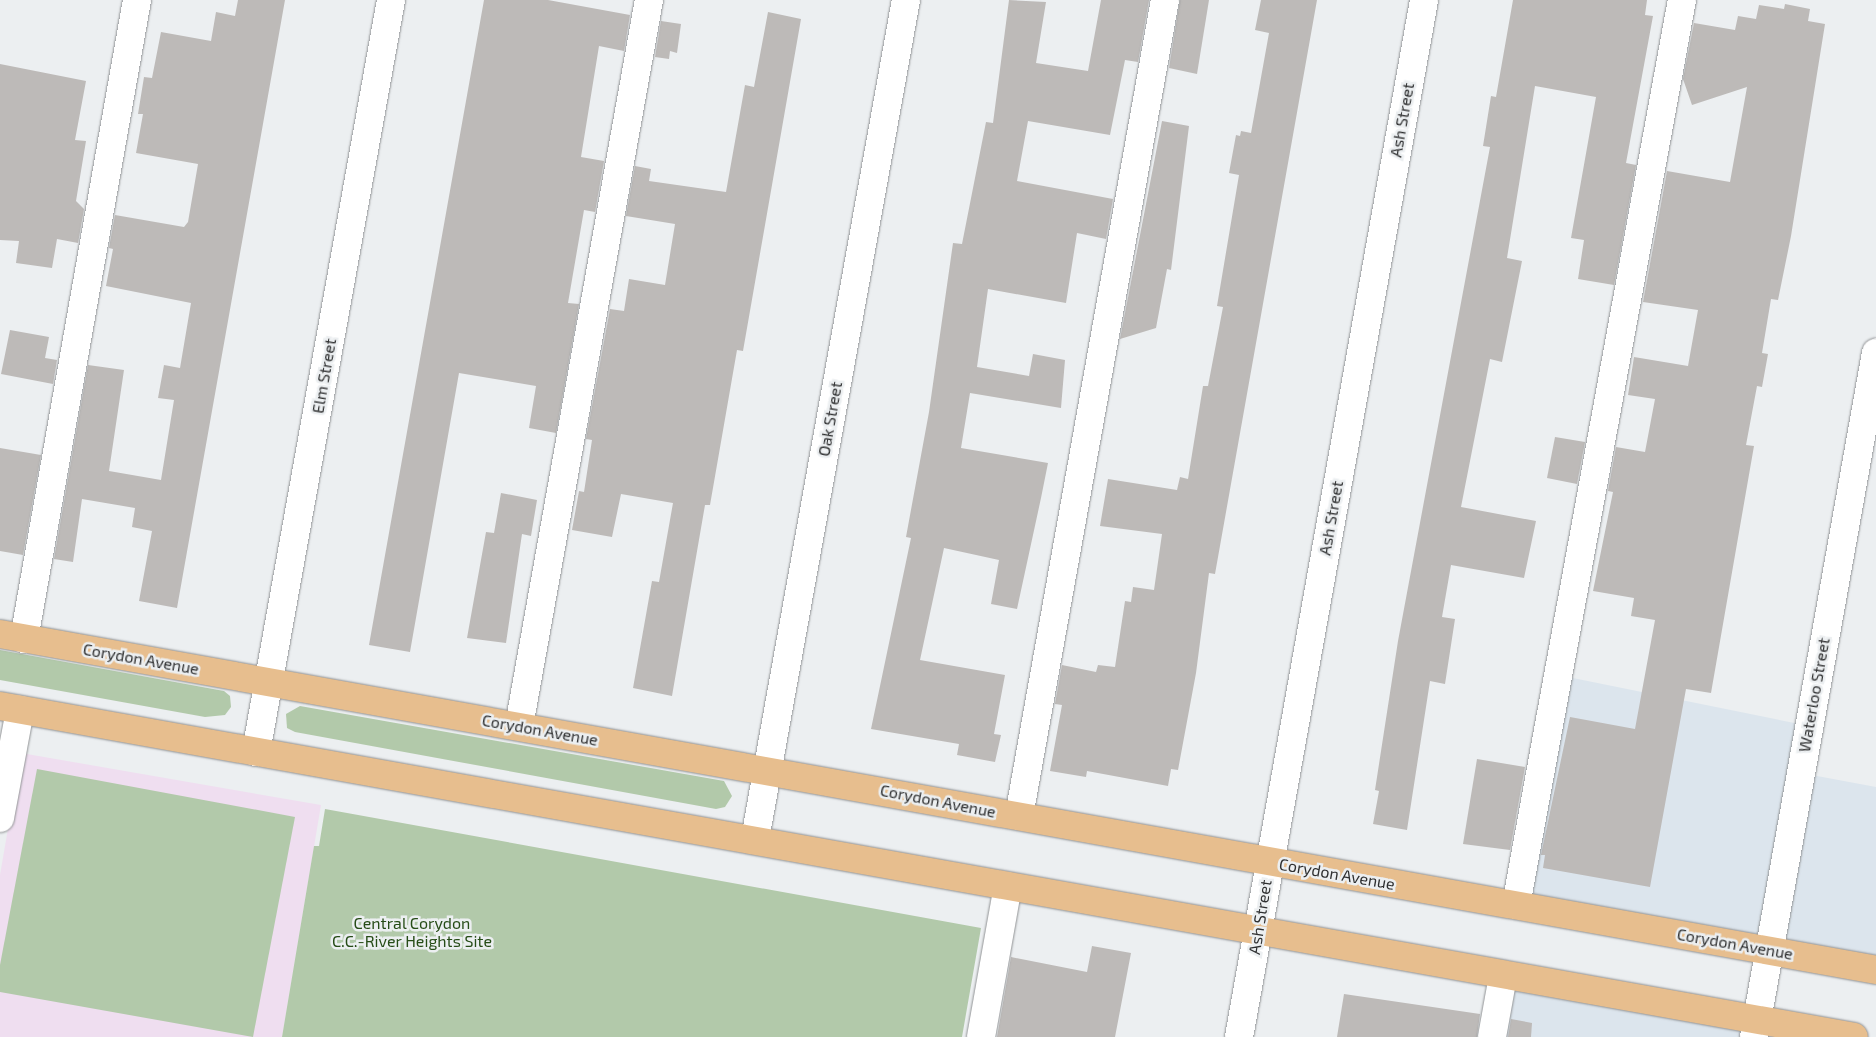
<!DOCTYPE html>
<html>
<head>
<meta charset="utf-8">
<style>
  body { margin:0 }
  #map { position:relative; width:1876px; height:1037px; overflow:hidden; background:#eceff1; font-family:"Exo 2",sans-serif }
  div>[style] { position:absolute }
  .built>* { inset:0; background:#dce5ed }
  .education>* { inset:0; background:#efdef0 }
  .green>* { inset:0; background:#b2c9aa }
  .building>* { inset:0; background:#bdbab8 }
  .roads { filter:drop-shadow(0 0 1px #919395) drop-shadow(0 0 1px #919395) }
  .minor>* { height:28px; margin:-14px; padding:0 14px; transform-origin:14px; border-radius:14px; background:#fff }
  .major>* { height:28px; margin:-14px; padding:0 14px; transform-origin:14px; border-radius:14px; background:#e7be8e }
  span { translate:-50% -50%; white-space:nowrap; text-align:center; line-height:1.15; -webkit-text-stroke:5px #eceff1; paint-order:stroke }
  .street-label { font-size:16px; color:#2e2f30 }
  .park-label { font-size:16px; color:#264c17 }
</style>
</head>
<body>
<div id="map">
  <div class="built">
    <div style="clip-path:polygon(1558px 675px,1809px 726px,1801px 773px,1876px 787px,1876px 970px,1516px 905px)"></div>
    <div style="clip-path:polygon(1503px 976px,1854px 1037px,1492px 1037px)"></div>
  </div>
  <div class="education">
    <div style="clip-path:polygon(21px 753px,321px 805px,282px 1037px,0 1037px,0 875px)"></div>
  </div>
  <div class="green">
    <div style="clip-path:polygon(0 650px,224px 691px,230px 696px,231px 707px,225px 715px,205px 717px,0 680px)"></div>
    <div style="clip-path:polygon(300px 706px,724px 781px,732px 796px,725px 807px,716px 809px,295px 732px,287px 728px,286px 714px)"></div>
    <div style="clip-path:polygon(37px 769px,295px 817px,253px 1037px,0 992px,0 965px)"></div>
    <div style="clip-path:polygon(325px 809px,981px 928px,962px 1037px,282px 1037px,314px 846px,319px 846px)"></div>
  </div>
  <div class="building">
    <div style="clip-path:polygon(238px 0,285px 0,177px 608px,139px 601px,152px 531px,132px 527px,135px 508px,82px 499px,73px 562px,54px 559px,88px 365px,124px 370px,109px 471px,161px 480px,174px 400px,158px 398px,164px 365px,180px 368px,191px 303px,106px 286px,113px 249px,109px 248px,115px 215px,184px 227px,188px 222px,198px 164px,136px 153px,143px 114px,138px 114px,144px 77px,152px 78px,161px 32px,211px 41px,216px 12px,235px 16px)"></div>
    <div style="clip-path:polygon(484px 0,548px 0,630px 15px,624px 51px,599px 46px,581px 157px,604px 161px,595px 212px,584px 210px,568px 303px,579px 304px,556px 433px,529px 428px,536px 386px,459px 373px,410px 652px,369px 645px)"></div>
    <div style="clip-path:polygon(1009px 0,1046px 2px,1036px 63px,1088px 71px,1101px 0,1149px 0,1138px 62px,1125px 60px,1110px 135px,1028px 121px,1017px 181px,1113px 199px,1106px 239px,1077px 233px,1066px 303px,988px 289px,977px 367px,1029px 376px,1033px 354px,1065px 360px,1061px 408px,970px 393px,961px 448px,1048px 463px,1041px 498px,1017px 609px,991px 604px,999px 560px,944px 548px,920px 660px,1005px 675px,994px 734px,1001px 735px,995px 762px,957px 755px,959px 744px,871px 729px,911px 538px,906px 537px,929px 412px,953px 243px,962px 244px,986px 122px,993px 123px)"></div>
    <div style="clip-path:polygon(1180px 0,1209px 0,1197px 74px,1169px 68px)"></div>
    <div style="clip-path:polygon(1261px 0,1317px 0,1215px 574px,1209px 573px,1196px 673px,1178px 770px,1171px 769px,1168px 786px,1087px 771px,1086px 777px,1050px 771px,1062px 705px,1055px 704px,1062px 665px,1096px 672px,1098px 665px,1115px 667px,1125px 601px,1131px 602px,1133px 587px,1154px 590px,1162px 534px,1100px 526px,1108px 479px,1177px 490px,1180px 477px,1188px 479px,1203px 386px,1208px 386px,1223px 307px,1217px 306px,1239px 175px,1229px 173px,1236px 135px,1240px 136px,1241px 131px,1251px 133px,1269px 33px,1255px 30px)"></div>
    <div style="clip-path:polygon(1513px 0,1647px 0,1645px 15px,1653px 16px,1626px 163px,1636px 165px,1614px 285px,1578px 279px,1584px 240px,1571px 238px,1596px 97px,1535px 86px,1507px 258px,1522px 261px,1502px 362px,1490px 359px,1461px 507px,1536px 521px,1524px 578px,1451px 565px,1442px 617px,1455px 619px,1445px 684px,1430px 681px,1407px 830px,1373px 824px,1379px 791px,1375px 790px,1398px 641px,1490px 147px,1483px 146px,1491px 96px,1496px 97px)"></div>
    <div style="clip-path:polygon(1785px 4px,1810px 9px,1808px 21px,1825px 24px,1791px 236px,1778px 300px,1771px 299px,1762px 353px,1768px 354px,1762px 387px,1757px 386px,1746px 445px,1754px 446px,1711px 693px,1686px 689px,1650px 887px,1543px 868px,1545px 855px,1541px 855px,1570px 717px,1635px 729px,1655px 620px,1631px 616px,1634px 598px,1593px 591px,1613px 492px,1608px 491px,1616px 447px,1645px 452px,1655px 399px,1628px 395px,1634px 357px,1688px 366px,1698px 310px,1643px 302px,1667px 171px,1730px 182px,1747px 87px,1692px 105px,1683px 79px,1694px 23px,1735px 30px,1738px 16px,1756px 19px,1759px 5px,1784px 9px)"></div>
    <div style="clip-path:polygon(768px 12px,801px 19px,743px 351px,737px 350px,710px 505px,705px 505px,672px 696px,633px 688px,652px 581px,659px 582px,673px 503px,621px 494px,612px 537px,572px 530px,579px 491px,584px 492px,592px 440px,586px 439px,610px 309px,624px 311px,629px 279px,665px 285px,675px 224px,626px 216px,635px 166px,651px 169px,649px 181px,726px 192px,745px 85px,754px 87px)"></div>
    <div style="clip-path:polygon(661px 21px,681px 24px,677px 53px,670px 51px,669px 59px,655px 57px)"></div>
    <div style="clip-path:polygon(0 64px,86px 81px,75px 140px,86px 141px,76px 201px,84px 209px,78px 243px,57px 239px,52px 268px,16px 263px,19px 241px,0 240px)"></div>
    <div style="clip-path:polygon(1162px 121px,1189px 126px,1171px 270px,1167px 269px,1156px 328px,1120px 339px)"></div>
    <div style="clip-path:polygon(10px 330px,49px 337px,45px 358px,57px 360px,53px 384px,1px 374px)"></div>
    <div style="clip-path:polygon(1555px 437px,1585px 442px,1577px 484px,1547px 478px)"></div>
    <div style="clip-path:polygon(0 448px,41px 455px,23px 555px,0 551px)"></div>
    <div style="clip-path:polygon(501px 493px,537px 500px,531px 536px,522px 534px,506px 643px,467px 638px,486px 532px,494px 533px)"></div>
    <div style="clip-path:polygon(1477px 759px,1525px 767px,1510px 850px,1463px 844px)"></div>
    <div style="clip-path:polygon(1092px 946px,1131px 953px,1115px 1037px,997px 1037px,1011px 957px,1087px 972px)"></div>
    <div style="clip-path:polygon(1344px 994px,1480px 1014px,1477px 1037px,1337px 1037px)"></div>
    <div style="clip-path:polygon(1511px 1019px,1532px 1023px,1531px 1037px,1508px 1037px)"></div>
  </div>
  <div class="roads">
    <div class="minor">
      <div style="left:24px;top:639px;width:649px;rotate:-79.97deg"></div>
      <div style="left:519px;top:726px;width:738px;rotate:-79.85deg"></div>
      <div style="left:256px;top:752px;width:764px;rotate:-79.82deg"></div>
      <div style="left:1019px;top:816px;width:829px;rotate:-79.86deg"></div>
      <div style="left:0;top:818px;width:110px;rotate:-79.5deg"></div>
      <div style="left:755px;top:839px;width:852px;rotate:-79.8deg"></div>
      <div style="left:1516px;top:905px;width:920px;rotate:-79.61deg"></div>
      <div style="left:981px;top:1037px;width:153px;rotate:-79.9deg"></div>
      <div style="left:1239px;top:1037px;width:1053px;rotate:-79.88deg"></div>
      <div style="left:1492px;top:1037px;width:62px;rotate:-79.8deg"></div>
      <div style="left:1754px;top:1037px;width:695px;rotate:-79.89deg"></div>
    </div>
    <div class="major">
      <div style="left:0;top:634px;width:1906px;rotate:10.15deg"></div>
      <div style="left:0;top:706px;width:1883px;rotate:10.12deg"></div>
    </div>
  </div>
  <div class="street-label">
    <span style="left:1402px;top:120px;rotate:-80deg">Ash Street</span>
    <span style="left:324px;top:376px;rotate:-80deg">Elm Street</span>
    <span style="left:830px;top:419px;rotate:-80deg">Oak Street</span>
    <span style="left:1331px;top:518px;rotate:-80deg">Ash Street</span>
    <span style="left:141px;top:659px;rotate:10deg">Corydon Avenue</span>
    <span style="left:1814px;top:695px;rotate:-80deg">Waterloo Street</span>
    <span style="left:540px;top:730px;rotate:10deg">Corydon Avenue</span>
    <span style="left:938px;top:801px;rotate:11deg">Corydon Avenue</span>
    <span style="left:1337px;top:874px;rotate:10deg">Corydon Avenue</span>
    <span style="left:1260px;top:917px;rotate:-81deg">Ash Street</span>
    <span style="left:1735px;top:944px;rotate:10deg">Corydon Avenue</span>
  </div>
  <div class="park-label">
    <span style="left:412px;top:932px">Central Corydon<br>C.C.-River Heights Site</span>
  </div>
</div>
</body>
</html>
